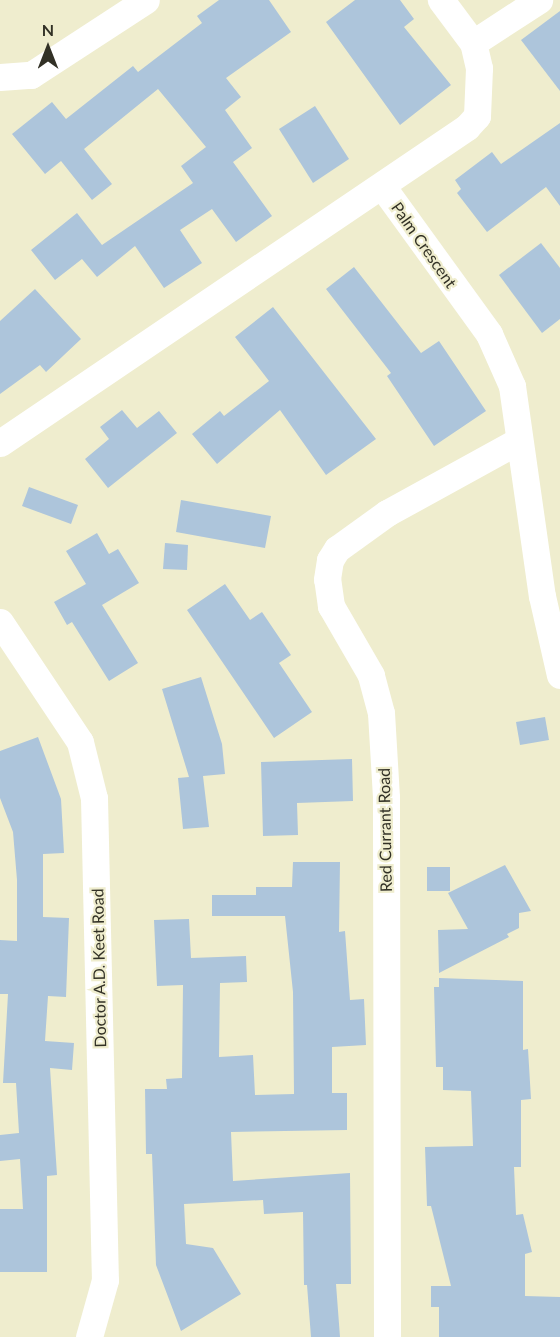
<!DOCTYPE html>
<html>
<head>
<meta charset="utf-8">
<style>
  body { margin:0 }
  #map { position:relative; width:560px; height:1337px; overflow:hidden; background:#efedce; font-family:Lato,sans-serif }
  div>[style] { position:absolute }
  .building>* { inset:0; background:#adc5db }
  .street>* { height:27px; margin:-13.5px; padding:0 13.5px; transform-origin:13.5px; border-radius:13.5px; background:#fff }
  span { translate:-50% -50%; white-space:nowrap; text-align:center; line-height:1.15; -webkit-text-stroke:4.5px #efedce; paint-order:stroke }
  .street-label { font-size:16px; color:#323126 }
  .north { position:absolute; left:18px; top:18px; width:60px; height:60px; -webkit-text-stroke:4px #efedce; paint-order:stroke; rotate:0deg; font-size:16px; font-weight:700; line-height:24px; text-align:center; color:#323126 }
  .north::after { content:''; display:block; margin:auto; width:21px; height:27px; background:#323126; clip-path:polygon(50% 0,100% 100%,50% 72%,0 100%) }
</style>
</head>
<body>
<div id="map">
  <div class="building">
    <div style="clip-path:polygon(219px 0,269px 0,291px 32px,226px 78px,241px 97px,225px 110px,252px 148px,233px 162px,272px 216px,236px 242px,212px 209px,180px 230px,202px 263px,164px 288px,135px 246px,97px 277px,82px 259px,55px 280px,31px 250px,77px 213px,102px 245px,193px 183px,181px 166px,206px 147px,158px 89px,84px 149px,112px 184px,92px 200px,61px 161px,45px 174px,12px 134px,52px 102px,66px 119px,133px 66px,138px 72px,202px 23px,197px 16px)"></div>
    <div style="clip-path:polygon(355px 0,400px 0,414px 19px,404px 27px,451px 85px,400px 125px,326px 22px)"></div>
    <div style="clip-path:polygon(560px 11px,560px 91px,521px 40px)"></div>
    <div style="clip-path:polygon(315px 106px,349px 159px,313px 183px,279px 129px)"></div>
    <div style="clip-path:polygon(560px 123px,560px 206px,546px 187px,487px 232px,457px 193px,461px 189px,455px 180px,492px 152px,501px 164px)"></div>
    <div style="clip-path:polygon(541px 243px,560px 268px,560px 319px,542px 333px,499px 275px)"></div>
    <div style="clip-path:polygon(354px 267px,421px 353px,439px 341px,486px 411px,434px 446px,387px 376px,391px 373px,326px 289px)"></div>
    <div style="clip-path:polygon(35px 289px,81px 339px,46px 372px,40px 365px,0 394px,0 321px)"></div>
    <div style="clip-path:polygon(273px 307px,376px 439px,326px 475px,280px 410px,217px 464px,192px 434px,220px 411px,224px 416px,269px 381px,235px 337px)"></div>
    <div style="clip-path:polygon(122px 410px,137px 428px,159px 411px,177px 433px,108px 488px,85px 459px,109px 439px,100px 427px)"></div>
    <div style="clip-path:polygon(29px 487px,78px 505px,71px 524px,22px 506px)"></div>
    <div style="clip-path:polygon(181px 500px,271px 516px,265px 548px,176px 532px)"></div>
    <div style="clip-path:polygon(97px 533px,109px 554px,118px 549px,139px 583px,102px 605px,138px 663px,109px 681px,72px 622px,67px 625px,54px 602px,86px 584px,66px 551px)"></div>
    <div style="clip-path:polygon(165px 543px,188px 545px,187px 570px,163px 569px)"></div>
    <div style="clip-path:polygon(225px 584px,250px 620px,262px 612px,291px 655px,279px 663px,312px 712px,274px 738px,187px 610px)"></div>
    <div style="clip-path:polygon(201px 677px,222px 744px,225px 774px,203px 776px,209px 827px,183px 829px,178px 778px,189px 777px,162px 689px)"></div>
    <div style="clip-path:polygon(545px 717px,549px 740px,520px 745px,516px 722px)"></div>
    <div style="clip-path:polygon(38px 737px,61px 799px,64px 853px,43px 854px,43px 917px,69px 918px,66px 997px,48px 996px,45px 1041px,74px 1043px,72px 1070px,50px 1068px,57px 1175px,47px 1176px,47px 1272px,0 1272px,0 1209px,23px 1209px,20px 1159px,0 1161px,0 1135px,19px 1133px,16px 1083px,3px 1083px,8px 994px,0 994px,0 940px,17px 941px,17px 880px,13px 832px,0 798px,0 751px)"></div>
    <div style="clip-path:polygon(352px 759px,353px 801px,297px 803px,298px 835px,263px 836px,261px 762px)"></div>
    <div style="clip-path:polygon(293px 862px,340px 862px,339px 932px,345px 931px,350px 1000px,364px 999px,366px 1045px,332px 1047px,332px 1093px,347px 1093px,347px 1130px,231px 1132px,233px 1181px,350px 1173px,351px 1284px,336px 1284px,340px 1337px,311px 1337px,307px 1285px,304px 1285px,303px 1212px,264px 1214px,263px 1200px,184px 1204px,186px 1244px,213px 1248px,241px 1294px,181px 1331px,156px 1265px,152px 1154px,146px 1154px,145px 1089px,167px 1089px,166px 1079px,182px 1078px,183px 985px,157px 986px,154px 920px,189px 919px,191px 958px,246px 956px,247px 982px,220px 983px,219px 1057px,253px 1055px,255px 1095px,294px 1094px,293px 992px,285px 916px,212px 916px,212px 895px,256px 895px,256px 887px,292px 887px)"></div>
    <div style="clip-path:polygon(505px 865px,531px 911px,519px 913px,519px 928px,507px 934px,509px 937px,439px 973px,438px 930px,468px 929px,448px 893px)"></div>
    <div style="clip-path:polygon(427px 867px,450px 867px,450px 891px,427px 891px)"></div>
    <div style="clip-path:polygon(439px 978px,523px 981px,523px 1050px,528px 1049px,531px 1099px,521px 1100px,521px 1167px,514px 1167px,516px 1215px,523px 1214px,532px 1252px,525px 1254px,525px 1296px,560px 1297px,560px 1337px,439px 1337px,439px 1307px,431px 1307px,431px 1286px,451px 1286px,431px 1206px,427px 1206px,425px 1147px,473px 1146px,471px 1091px,443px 1090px,443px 1067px,436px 1067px,434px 987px,439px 987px)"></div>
  </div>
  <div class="street">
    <div style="left:473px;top:43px;width:79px;rotate:-33.1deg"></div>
    <div style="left:0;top:77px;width:31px;rotate:-4deg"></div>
    <div style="left:31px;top:75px;width:137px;rotate:-33.1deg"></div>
    <div style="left:382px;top:186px;width:183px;rotate:54.1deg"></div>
    <div style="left:489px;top:334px;width:57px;rotate:66.1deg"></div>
    <div style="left:512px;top:386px;width:212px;rotate:81.9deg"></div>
    <div style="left:542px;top:596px;width:81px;rotate:77.2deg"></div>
    <div style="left:0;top:443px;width:564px;rotate:-34.08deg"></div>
    <div style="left:467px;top:127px;width:15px;rotate:-48deg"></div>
    <div style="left:477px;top:116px;width:48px;rotate:-87.6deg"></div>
    <div style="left:479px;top:68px;width:26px;rotate:-103deg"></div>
    <div style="left:473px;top:43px;width:54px;rotate:-126.7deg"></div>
    <div style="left:0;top:622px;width:144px;rotate:56.3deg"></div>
    <div style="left:80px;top:742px;width:58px;rotate:76deg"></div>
    <div style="left:94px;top:798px;width:482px;rotate:88.7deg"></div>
    <div style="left:105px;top:1280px;width:59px;rotate:105.7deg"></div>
    <div style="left:387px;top:1337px;width:540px;rotate:-90.11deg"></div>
    <div style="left:386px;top:797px;width:84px;rotate:-93.4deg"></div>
    <div style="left:381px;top:713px;width:39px;rotate:-105deg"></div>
    <div style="left:371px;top:675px;width:80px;rotate:-120.1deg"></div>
    <div style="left:331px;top:606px;width:27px;rotate:-98deg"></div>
    <div style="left:327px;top:579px;width:19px;rotate:-81deg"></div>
    <div style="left:330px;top:560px;width:13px;rotate:-58deg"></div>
    <div style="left:337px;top:549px;width:62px;rotate:-35.8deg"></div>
    <div style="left:387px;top:513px;width:149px;rotate:-28.8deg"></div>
  </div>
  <div class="street-label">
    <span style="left:424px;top:245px;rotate:55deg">Palm Crescent</span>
    <span style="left:385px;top:830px;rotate:-91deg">Red Currant Road</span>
    <span style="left:99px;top:968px;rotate:-91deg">Doctor A.D. Keet Road</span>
  </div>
  <div class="north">N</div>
</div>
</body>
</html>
